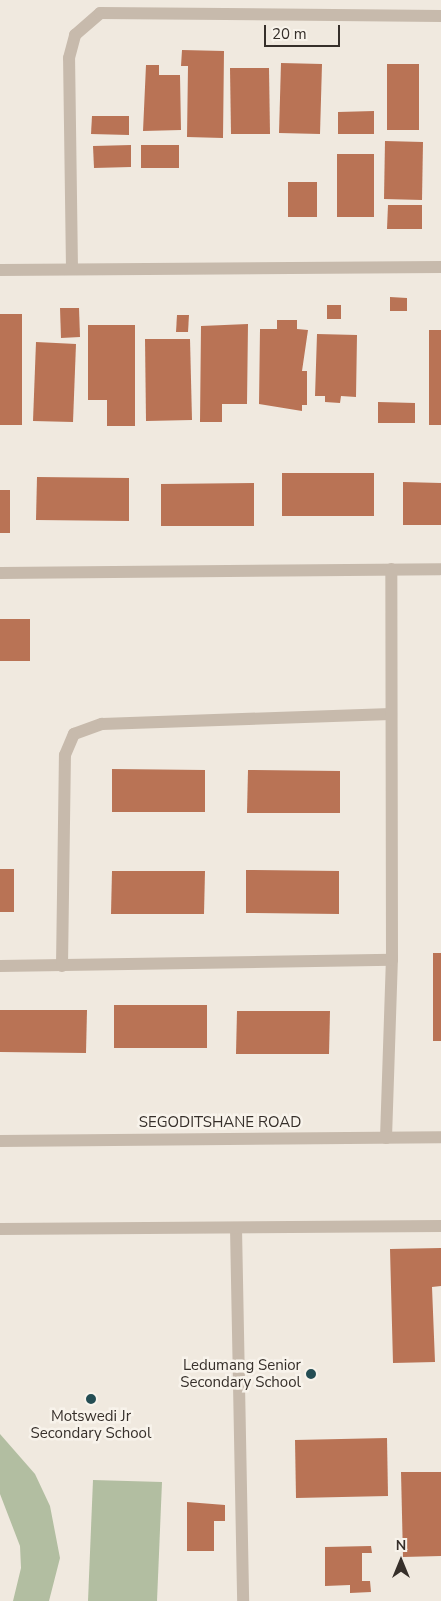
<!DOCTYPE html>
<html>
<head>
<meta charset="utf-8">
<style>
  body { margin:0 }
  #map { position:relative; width:441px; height:1601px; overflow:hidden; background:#f0e9df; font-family:"Nunito Sans",sans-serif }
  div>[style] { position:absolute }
  .green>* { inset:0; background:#b2bea1 }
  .building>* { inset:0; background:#b97355 }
  .service>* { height:12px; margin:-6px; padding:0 6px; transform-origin:6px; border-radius:6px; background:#c7baac }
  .minor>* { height:12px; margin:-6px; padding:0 6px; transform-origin:6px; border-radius:6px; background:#c7baac }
  .tertiary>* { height:12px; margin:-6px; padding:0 6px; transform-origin:6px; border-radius:6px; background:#c7baac }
  .dots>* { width:14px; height:14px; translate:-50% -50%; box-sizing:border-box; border:2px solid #f8f3eb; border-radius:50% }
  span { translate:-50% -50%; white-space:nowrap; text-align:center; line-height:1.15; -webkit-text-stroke:5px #f8f3eb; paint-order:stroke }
  .street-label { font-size:15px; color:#362f2a }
  .poi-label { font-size:15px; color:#362f2a }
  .right { translate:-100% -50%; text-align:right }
  .north { position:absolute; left:376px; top:1536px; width:50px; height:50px; -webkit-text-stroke:4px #f8f3eb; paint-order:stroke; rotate:0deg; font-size:14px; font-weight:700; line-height:20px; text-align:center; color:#362f2a }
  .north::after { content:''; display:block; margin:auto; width:18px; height:22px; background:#362f2a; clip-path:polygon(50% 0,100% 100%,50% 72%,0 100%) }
  .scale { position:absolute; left:264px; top:25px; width:76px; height:22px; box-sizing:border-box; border:2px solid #362f2a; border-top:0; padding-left:6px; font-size:15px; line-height:18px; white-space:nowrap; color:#362f2a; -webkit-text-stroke:4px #f8f3eb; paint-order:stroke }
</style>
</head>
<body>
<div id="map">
  <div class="green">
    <div style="clip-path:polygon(0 1434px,35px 1474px,50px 1506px,60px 1558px,49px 1601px,13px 1601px,21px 1568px,20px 1546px,0 1494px)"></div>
    <div style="clip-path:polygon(93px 1480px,162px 1482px,157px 1601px,88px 1601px)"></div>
  </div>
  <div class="building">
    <div style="clip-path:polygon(182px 50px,224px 51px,223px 138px,187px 137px,188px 66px,181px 66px)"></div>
    <div style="clip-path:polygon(281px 63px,322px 64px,320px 134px,279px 133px)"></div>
    <div style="clip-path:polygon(387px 64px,419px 64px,419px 130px,387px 130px)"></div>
    <div style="clip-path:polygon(146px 65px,159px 65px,159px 75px,180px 75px,181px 130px,143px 131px)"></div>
    <div style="clip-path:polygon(230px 68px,269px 68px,270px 134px,231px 134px)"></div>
    <div style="clip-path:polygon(374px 111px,374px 134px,338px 134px,338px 112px)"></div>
    <div style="clip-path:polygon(92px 116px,129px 116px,129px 135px,91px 134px)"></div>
    <div style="clip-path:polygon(385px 141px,423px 142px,422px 200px,384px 199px)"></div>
    <div style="clip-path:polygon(131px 145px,131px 167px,94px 168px,93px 146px)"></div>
    <div style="clip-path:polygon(141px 145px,179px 145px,179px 168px,141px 168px)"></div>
    <div style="clip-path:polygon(337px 154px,374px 154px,374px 217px,337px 217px)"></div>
    <div style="clip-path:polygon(288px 182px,317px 182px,317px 217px,288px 217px)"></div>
    <div style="clip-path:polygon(388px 205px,422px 205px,422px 229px,387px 229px)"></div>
    <div style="clip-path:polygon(390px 297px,407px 298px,407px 311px,390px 311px)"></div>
    <div style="clip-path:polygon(327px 305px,341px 305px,341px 319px,327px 319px)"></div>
    <div style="clip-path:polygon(60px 308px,79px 308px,80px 337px,61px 338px)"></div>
    <div style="clip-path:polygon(0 314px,22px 314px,22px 425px,0 425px)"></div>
    <div style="clip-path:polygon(177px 315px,189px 315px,188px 332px,176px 332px)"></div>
    <div style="clip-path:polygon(277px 320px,297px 320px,297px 329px,308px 330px,302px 371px,307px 371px,307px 405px,302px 405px,302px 411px,259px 404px,260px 329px,277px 329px)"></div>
    <div style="clip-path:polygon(248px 324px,247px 404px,222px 404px,222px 422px,200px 422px,201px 326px)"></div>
    <div style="clip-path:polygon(88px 325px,135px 325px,135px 426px,107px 426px,107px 400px,88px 400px)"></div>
    <div style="clip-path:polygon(429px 330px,441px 330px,441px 425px,429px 425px)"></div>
    <div style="clip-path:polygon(317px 334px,357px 335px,356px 397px,341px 396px,340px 403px,325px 402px,325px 396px,315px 396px)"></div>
    <div style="clip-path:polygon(145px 339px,190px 339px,192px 420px,146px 421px)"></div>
    <div style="clip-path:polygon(36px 342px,76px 344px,73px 422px,33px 421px)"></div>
    <div style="clip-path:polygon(378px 402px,415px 403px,415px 423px,378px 423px)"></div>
    <div style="clip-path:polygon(282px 473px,374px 473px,374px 516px,282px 516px)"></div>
    <div style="clip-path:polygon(37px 477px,129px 478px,129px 521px,36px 520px)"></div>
    <div style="clip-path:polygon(403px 482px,441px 483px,441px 525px,403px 525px)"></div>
    <div style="clip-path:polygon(254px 483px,254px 526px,161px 526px,161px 484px)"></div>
    <div style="clip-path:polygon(0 490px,10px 490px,10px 533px,0 533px)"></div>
    <div style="clip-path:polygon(0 619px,30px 619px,30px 661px,0 661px)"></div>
    <div style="clip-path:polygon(112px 769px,205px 770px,205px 812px,112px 812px)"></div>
    <div style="clip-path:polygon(248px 770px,340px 771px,340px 813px,247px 813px)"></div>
    <div style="clip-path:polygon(0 869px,14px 869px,14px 912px,0 912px)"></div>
    <div style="clip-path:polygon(246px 870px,339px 871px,339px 914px,246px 913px)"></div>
    <div style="clip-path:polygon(112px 871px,205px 871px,204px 914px,111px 914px)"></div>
    <div style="clip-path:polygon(433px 953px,441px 953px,441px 1041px,433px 1041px)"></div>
    <div style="clip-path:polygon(114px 1005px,207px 1005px,207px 1048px,114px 1048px)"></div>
    <div style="clip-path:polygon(0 1010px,87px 1010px,86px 1053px,0 1052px)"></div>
    <div style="clip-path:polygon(237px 1011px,330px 1011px,329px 1054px,236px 1054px)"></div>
    <div style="clip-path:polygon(441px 1248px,441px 1286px,432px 1287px,435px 1362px,393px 1363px,390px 1249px)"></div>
    <div style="clip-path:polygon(387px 1438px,388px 1496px,296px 1498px,295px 1440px)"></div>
    <div style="clip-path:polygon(401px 1472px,441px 1472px,441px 1556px,403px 1557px)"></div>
    <div style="clip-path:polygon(187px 1502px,225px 1505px,225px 1521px,214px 1521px,214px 1551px,187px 1551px)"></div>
    <div style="clip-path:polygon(371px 1546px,372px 1553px,362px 1553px,362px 1581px,370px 1581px,371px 1592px,350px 1593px,350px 1585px,325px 1586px,325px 1547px)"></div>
  </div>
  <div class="service">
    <div style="left:236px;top:1228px;width:373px;rotate:88.9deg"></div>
    <div style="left:0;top:1229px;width:441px;rotate:-0.4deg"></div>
  </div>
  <div class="minor">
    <div style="left:72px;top:269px;width:211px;rotate:-90.8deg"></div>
    <div style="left:69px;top:58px;width:24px;rotate:-75deg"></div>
    <div style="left:75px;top:35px;width:33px;rotate:-41deg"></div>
    <div style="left:100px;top:13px;width:341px;rotate:0.5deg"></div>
    <div style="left:0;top:270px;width:441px;rotate:-0.4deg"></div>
    <div style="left:0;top:573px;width:440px;rotate:-0.5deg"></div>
    <div style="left:0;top:966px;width:392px;rotate:-0.9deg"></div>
    <div style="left:62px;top:966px;width:211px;rotate:-89.2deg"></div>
    <div style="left:65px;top:755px;width:23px;rotate:-67deg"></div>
    <div style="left:74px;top:734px;width:30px;rotate:-20deg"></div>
    <div style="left:102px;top:724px;width:289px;rotate:-2deg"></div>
    <div style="left:386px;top:1138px;width:178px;rotate:-88.1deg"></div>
    <div style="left:392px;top:960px;width:391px;rotate:-90.1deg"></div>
  </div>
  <div class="tertiary">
    <div style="left:0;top:1141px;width:441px;rotate:-0.5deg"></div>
  </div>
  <div class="dots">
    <div style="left:311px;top:1374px;background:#244d53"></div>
    <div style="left:91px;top:1399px;background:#244d53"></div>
  </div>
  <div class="street-label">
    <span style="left:220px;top:1123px">SEGODITSHANE ROAD</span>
  </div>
  <div class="poi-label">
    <span class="right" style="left:301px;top:1374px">Ledumang Senior<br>Secondary School</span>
    <span style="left:91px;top:1425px">Motswedi Jr<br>Secondary School</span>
  </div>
  <div class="north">N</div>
  <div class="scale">20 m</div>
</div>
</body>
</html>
